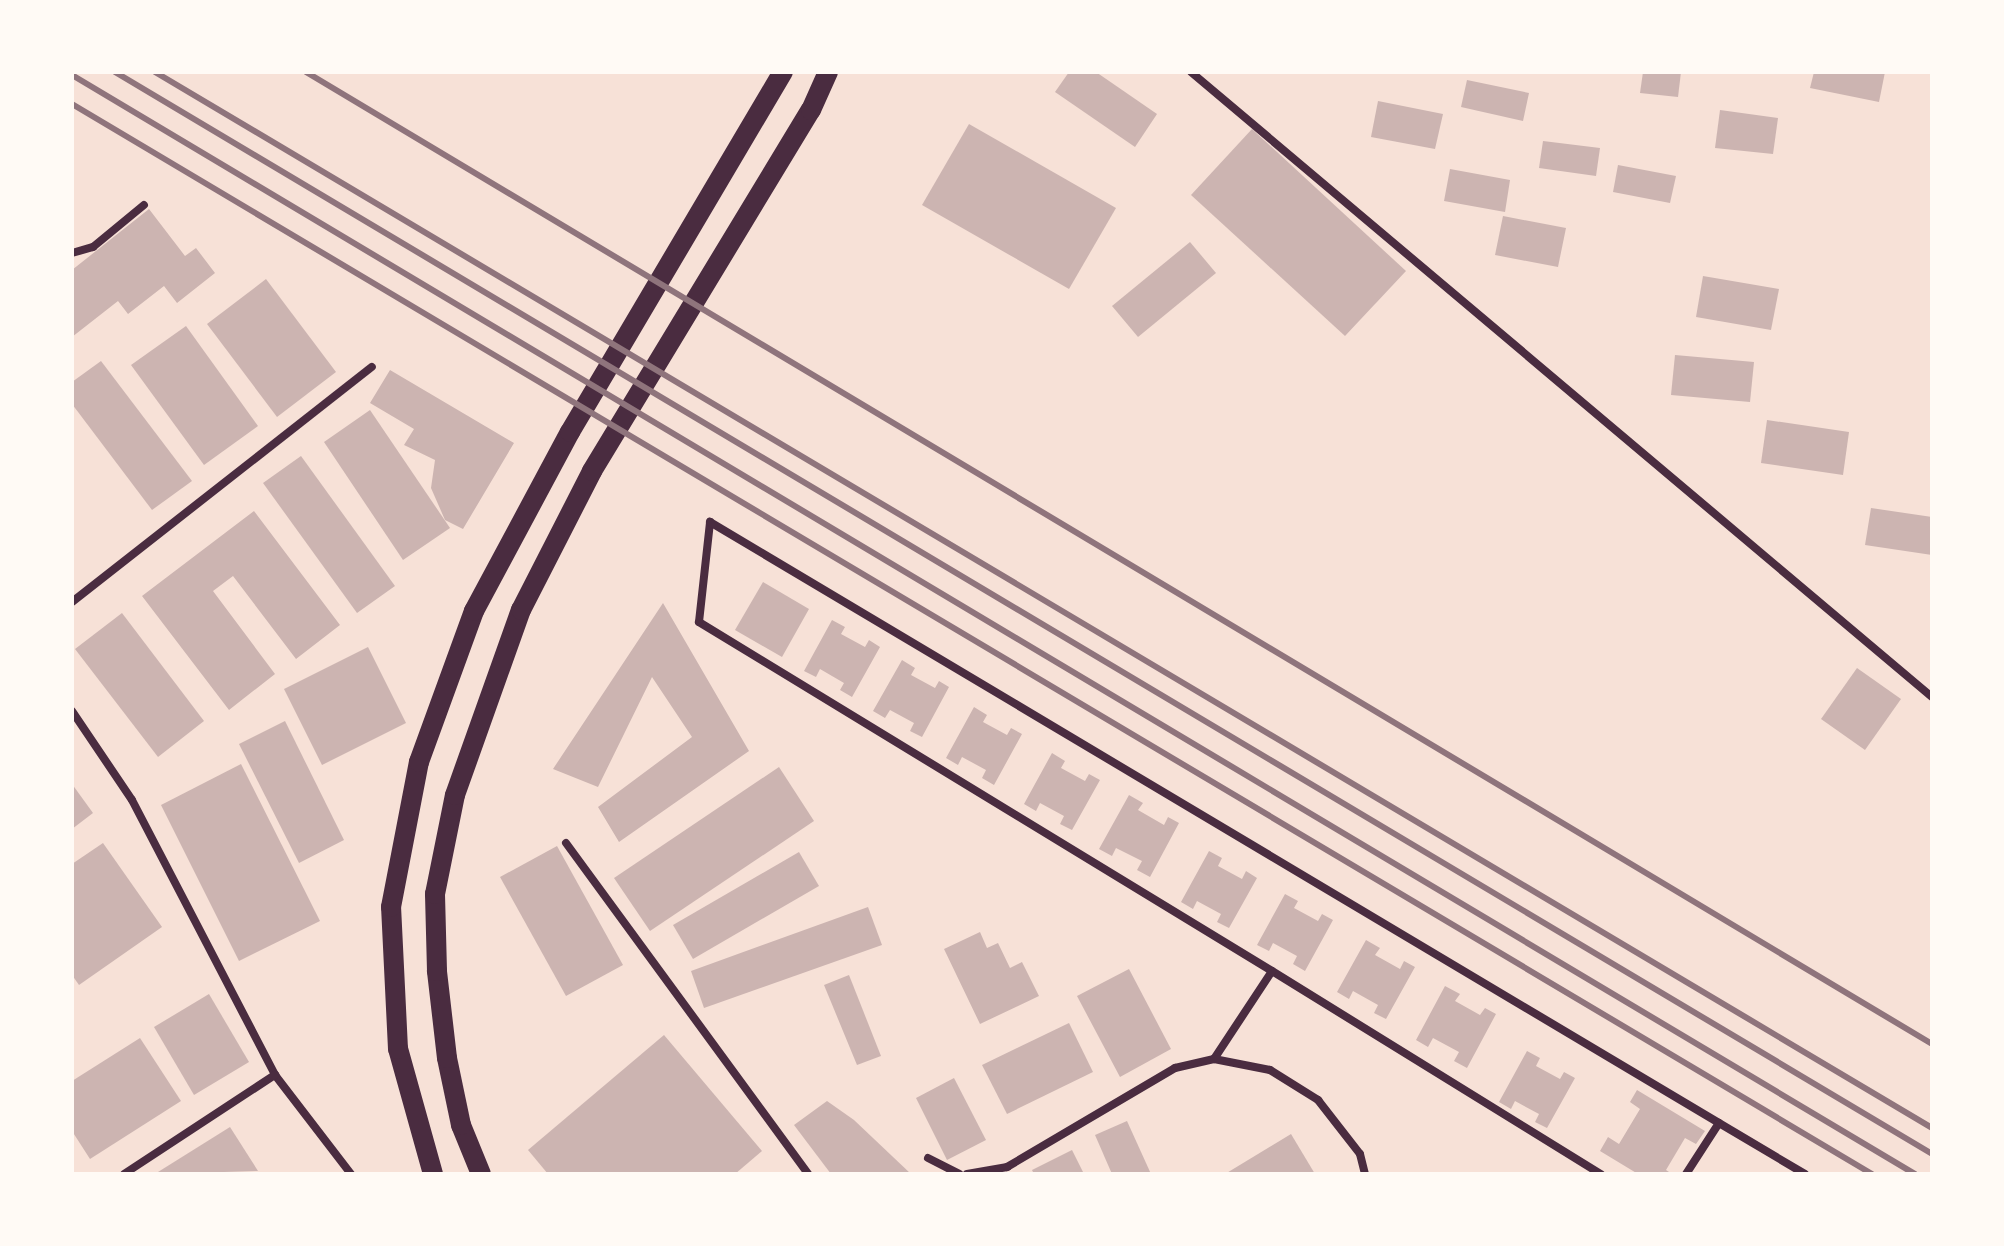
<!DOCTYPE html>
<html>
<head>
<meta charset="utf-8">
<style>
  body { margin:0 }
  #map { position:relative; width:2004px; height:1246px; overflow:hidden; background:#f7e1d7; font-family:"DejaVu Sans",sans-serif }
  div>[style] { position:absolute }
  .building>* { inset:0; background:#ccb4b1 }
  .minor>* { height:8px; margin:-4px; padding:0 4px; transform-origin:4px; border-radius:4px; background:#4a2c40 }
  .primary>* { height:20px; margin:-10px; padding:0 10px; transform-origin:10px; border-radius:10px; background:#4a2c40 }
  .rail>* { height:6px; margin:-3px; padding:0 3px; transform-origin:3px; border-radius:3px; background:#8f747c }
  span { translate:-50% -50%; white-space:nowrap; text-align:center; line-height:1.15; -webkit-text-stroke:6px #fffaf5; paint-order:stroke }
  .frame { position:absolute; inset:0; border:74px solid #fffaf5; pointer-events:none }
</style>
</head>
<body>
<div id="map">
  <div class="building">
    <div style="clip-path:polygon(1069px 72px,1096px 72px,1157px 114px,1135px 147px,1055px 92px)"></div>
    <div style="clip-path:polygon(1643px 72px,1681px 72px,1678px 97px,1640px 93px)"></div>
    <div style="clip-path:polygon(1814px 72px,1885px 72px,1879px 102px,1810px 88px)"></div>
    <div style="clip-path:polygon(1467px 80px,1529px 93px,1523px 121px,1461px 107px)"></div>
    <div style="clip-path:polygon(1378px 101px,1443px 114px,1435px 149px,1371px 137px)"></div>
    <div style="clip-path:polygon(1720px 110px,1778px 118px,1773px 154px,1715px 148px)"></div>
    <div style="clip-path:polygon(969px 124px,1116px 208px,1069px 289px,922px 205px)"></div>
    <div style="clip-path:polygon(1252px 129px,1406px 271px,1345px 336px,1191px 195px)"></div>
    <div style="clip-path:polygon(1543px 141px,1600px 148px,1596px 176px,1539px 168px)"></div>
    <div style="clip-path:polygon(1618px 165px,1676px 176px,1670px 203px,1613px 192px)"></div>
    <div style="clip-path:polygon(1450px 169px,1510px 180px,1505px 212px,1444px 201px)"></div>
    <div style="clip-path:polygon(149px 209px,185px 256px,196px 248px,215px 273px,177px 303px,164px 286px,128px 314px,118px 301px,72px 337px,72px 270px)"></div>
    <div style="clip-path:polygon(1503px 216px,1566px 228px,1558px 267px,1495px 255px)"></div>
    <div style="clip-path:polygon(1190px 242px,1216px 273px,1138px 337px,1112px 306px)"></div>
    <div style="clip-path:polygon(1703px 276px,1779px 289px,1771px 330px,1696px 317px)"></div>
    <div style="clip-path:polygon(266px 279px,336px 372px,277px 417px,207px 324px)"></div>
    <div style="clip-path:polygon(186px 326px,258px 426px,204px 465px,131px 365px)"></div>
    <div style="clip-path:polygon(1675px 355px,1754px 362px,1750px 402px,1671px 395px)"></div>
    <div style="clip-path:polygon(101px 361px,192px 481px,152px 510px,72px 404px,72px 382px)"></div>
    <div style="clip-path:polygon(390px 370px,514px 443px,463px 529px,445px 520px,431px 488px,435px 460px,404px 445px,414px 429px,370px 403px)"></div>
    <div style="clip-path:polygon(370px 410px,450px 528px,403px 560px,324px 442px)"></div>
    <div style="clip-path:polygon(1767px 420px,1849px 432px,1843px 475px,1761px 463px)"></div>
    <div style="clip-path:polygon(301px 456px,395px 586px,357px 613px,263px 483px)"></div>
    <div style="clip-path:polygon(1871px 508px,1932px 517px,1932px 555px,1865px 545px)"></div>
    <div style="clip-path:polygon(254px 511px,340px 625px,296px 659px,233px 576px,213px 591px,275px 674px,229px 710px,142px 596px)"></div>
    <div style="clip-path:polygon(763px 582px,809px 609px,782px 657px,735px 630px)"></div>
    <div style="clip-path:polygon(663px 603px,749px 751px,619px 842px,598px 807px,692px 737px,652px 677px,598px 787px,553px 769px)"></div>
    <div style="clip-path:polygon(122px 613px,204px 721px,158px 757px,75px 649px)"></div>
    <div style="clip-path:polygon(832px 620px,845px 627px,841px 634px,865px 647px,869px 640px,880px 647px,852px 697px,840px 690px,844px 683px,820px 669px,816px 677px,804px 671px)"></div>
    <div style="clip-path:polygon(368px 647px,406px 723px,322px 765px,284px 689px)"></div>
    <div style="clip-path:polygon(902px 660px,915px 668px,911px 675px,935px 688px,939px 681px,949px 687px,922px 737px,910px 731px,914px 723px,890px 710px,885px 718px,873px 711px)"></div>
    <div style="clip-path:polygon(1857px 668px,1901px 699px,1865px 750px,1821px 719px)"></div>
    <div style="clip-path:polygon(974px 707px,987px 715px,983px 722px,1007px 735px,1011px 728px,1022px 734px,994px 785px,982px 778px,986px 770px,962px 757px,958px 765px,946px 758px)"></div>
    <div style="clip-path:polygon(285px 721px,344px 840px,299px 863px,239px 744px)"></div>
    <div style="clip-path:polygon(1052px 753px,1065px 761px,1061px 768px,1085px 781px,1089px 774px,1100px 780px,1072px 830px,1060px 824px,1064px 816px,1040px 803px,1036px 811px,1024px 804px)"></div>
    <div style="clip-path:polygon(241px 764px,320px 921px,239px 961px,161px 805px)"></div>
    <div style="clip-path:polygon(779px 767px,814px 821px,650px 931px,614px 878px)"></div>
    <div style="clip-path:polygon(72px 784px,93px 813px,72px 829px)"></div>
    <div style="clip-path:polygon(1129px 795px,1143px 803px,1138px 810px,1164px 825px,1168px 817px,1179px 823px,1150px 877px,1137px 870px,1142px 861px,1116px 848px,1112px 856px,1099px 849px)"></div>
    <div style="clip-path:polygon(103px 843px,162px 927px,79px 985px,72px 975px,72px 864px)"></div>
    <div style="clip-path:polygon(557px 846px,623px 965px,566px 996px,500px 877px)"></div>
    <div style="clip-path:polygon(1209px 851px,1222px 858px,1218px 866px,1242px 879px,1246px 871px,1257px 878px,1229px 928px,1217px 922px,1221px 914px,1197px 901px,1193px 909px,1181px 902px)"></div>
    <div style="clip-path:polygon(799px 852px,819px 886px,693px 959px,673px 925px)"></div>
    <div style="clip-path:polygon(1285px 894px,1298px 901px,1294px 908px,1318px 921px,1322px 914px,1333px 920px,1305px 971px,1293px 964px,1297px 956px,1273px 943px,1269px 951px,1257px 945px)"></div>
    <div style="clip-path:polygon(868px 907px,882px 945px,704px 1008px,691px 971px)"></div>
    <div style="clip-path:polygon(980px 932px,987px 948px,998px 943px,1010px 968px,1022px 962px,1039px 996px,980px 1024px,944px 949px)"></div>
    <div style="clip-path:polygon(1366px 940px,1380px 948px,1375px 955px,1400px 969px,1404px 961px,1415px 967px,1386px 1019px,1374px 1013px,1378px 1005px,1353px 991px,1349px 999px,1337px 992px)"></div>
    <div style="clip-path:polygon(1129px 969px,1171px 1049px,1120px 1077px,1077px 996px)"></div>
    <div style="clip-path:polygon(849px 975px,881px 1056px,857px 1065px,824px 985px)"></div>
    <div style="clip-path:polygon(1445px 986px,1460px 994px,1455px 1001px,1480px 1015px,1485px 1008px,1496px 1014px,1467px 1068px,1454px 1061px,1459px 1052px,1433px 1038px,1428px 1047px,1416px 1040px)"></div>
    <div style="clip-path:polygon(209px 994px,249px 1062px,194px 1095px,154px 1027px)"></div>
    <div style="clip-path:polygon(1069px 1023px,1093px 1072px,1007px 1114px,982px 1065px)"></div>
    <div style="clip-path:polygon(664px 1035px,762px 1151px,735px 1174px,548px 1174px,528px 1150px)"></div>
    <div style="clip-path:polygon(140px 1038px,181px 1101px,90px 1159px,72px 1131px,72px 1081px)"></div>
    <div style="clip-path:polygon(1527px 1051px,1540px 1058px,1536px 1066px,1560px 1079px,1564px 1072px,1575px 1078px,1547px 1128px,1535px 1122px,1539px 1114px,1515px 1101px,1511px 1109px,1499px 1102px)"></div>
    <div style="clip-path:polygon(954px 1078px,986px 1140px,947px 1160px,916px 1098px)"></div>
    <div style="clip-path:polygon(1637px 1090px,1705px 1131px,1696px 1144px,1685px 1138px,1666px 1170px,1672px 1174px,1638px 1174px,1600px 1151px,1608px 1137px,1619px 1144px,1640px 1109px,1630px 1102px)"></div>
    <div style="clip-path:polygon(827px 1101px,854px 1120px,911px 1174px,831px 1174px,794px 1125px)"></div>
    <div style="clip-path:polygon(1127px 1121px,1151px 1174px,1112px 1174px,1095px 1135px)"></div>
    <div style="clip-path:polygon(230px 1127px,258px 1171px,160px 1174px,158px 1172px)"></div>
    <div style="clip-path:polygon(1291px 1134px,1315px 1174px,1225px 1174px)"></div>
    <div style="clip-path:polygon(1072px 1150px,1084px 1174px,1034px 1174px,1032px 1170px)"></div>
  </div>
  <div class="minor">
    <div style="left:1191px;top:72px;width:969px;rotate:40.15deg"></div>
    <div style="left:72px;top:253px;width:22px;rotate:-16deg"></div>
    <div style="left:93px;top:247px;width:66px;rotate:-39.5deg"></div>
    <div style="left:72px;top:602px;width:381px;rotate:-38.1deg"></div>
    <div style="left:72px;top:711px;width:107px;rotate:56deg"></div>
    <div style="left:132px;top:800px;width:310px;rotate:62.5deg"></div>
    <div style="left:275px;top:1075px;width:125px;rotate:52.5deg"></div>
    <div style="left:566px;top:843px;width:410px;rotate:53.8deg"></div>
    <div style="left:1272px;top:971px;width:387px;rotate:31.7deg"></div>
    <div style="left:1214px;top:1059px;width:105px;rotate:-56.6deg"></div>
    <div style="left:1272px;top:971px;width:671px;rotate:-148.66deg"></div>
    <div style="left:699px;top:622px;width:101px;rotate:-83.7deg"></div>
    <div style="left:710px;top:522px;width:1174px;rotate:30.78deg"></div>
    <div style="left:1719px;top:1123px;width:61px;rotate:122.9deg"></div>
    <div style="left:1719px;top:1123px;width:100px;rotate:30.7deg"></div>
    <div style="left:928px;top:1158px;width:35px;rotate:27deg"></div>
    <div style="left:124px;top:1174px;width:181px;rotate:-33.3deg"></div>
    <div style="left:967px;top:1174px;width:41px;rotate:-9.9deg"></div>
    <div style="left:1007px;top:1167px;width:195px;rotate:-30.5deg"></div>
    <div style="left:1175px;top:1068px;width:40px;rotate:-13deg"></div>
    <div style="left:1214px;top:1059px;width:57px;rotate:11.1deg"></div>
    <div style="left:1270px;top:1070px;width:57px;rotate:32deg"></div>
    <div style="left:1318px;top:1100px;width:68px;rotate:52.1deg"></div>
    <div style="left:1360px;top:1154px;width:21px;rotate:76deg"></div>
  </div>
  <div class="primary">
    <div style="left:433px;top:1174px;width:130px;rotate:-105.6deg"></div>
    <div style="left:398px;top:1049px;width:142px;rotate:-92.8deg"></div>
    <div style="left:391px;top:907px;width:148px;rotate:-79.1deg"></div>
    <div style="left:419px;top:762px;width:161px;rotate:-70deg"></div>
    <div style="left:474px;top:611px;width:203px;rotate:-61.8deg"></div>
    <div style="left:570px;top:432px;width:418px;rotate:-59.4deg"></div>
    <div style="left:481px;top:1174px;width:53px;rotate:-112.2deg"></div>
    <div style="left:461px;top:1125px;width:68px;rotate:-101.8deg"></div>
    <div style="left:447px;top:1058px;width:88px;rotate:-96.6deg"></div>
    <div style="left:437px;top:971px;width:77px;rotate:-91.5deg"></div>
    <div style="left:435px;top:894px;width:101px;rotate:-78.6deg"></div>
    <div style="left:455px;top:795px;width:196px;rotate:-70.4deg"></div>
    <div style="left:521px;top:610px;width:156px;rotate:-62.9deg"></div>
    <div style="left:592px;top:471px;width:422px;rotate:-58.8deg"></div>
    <div style="left:811px;top:110px;width:42px;rotate:-65.9deg"></div>
  </div>
  <div class="rail">
    <div style="left:115px;top:72px;width:2115px;rotate:30.77deg"></div>
    <div style="left:155px;top:72px;width:2067px;rotate:30.72deg"></div>
    <div style="left:306px;top:72px;width:1894px;rotate:30.87deg"></div>
    <div style="left:72px;top:75px;width:2146px;rotate:30.81deg"></div>
    <div style="left:72px;top:104px;width:2094px;rotate:30.73deg"></div>
  </div>
  <div class="frame"></div>
</div>
</body>
</html>
